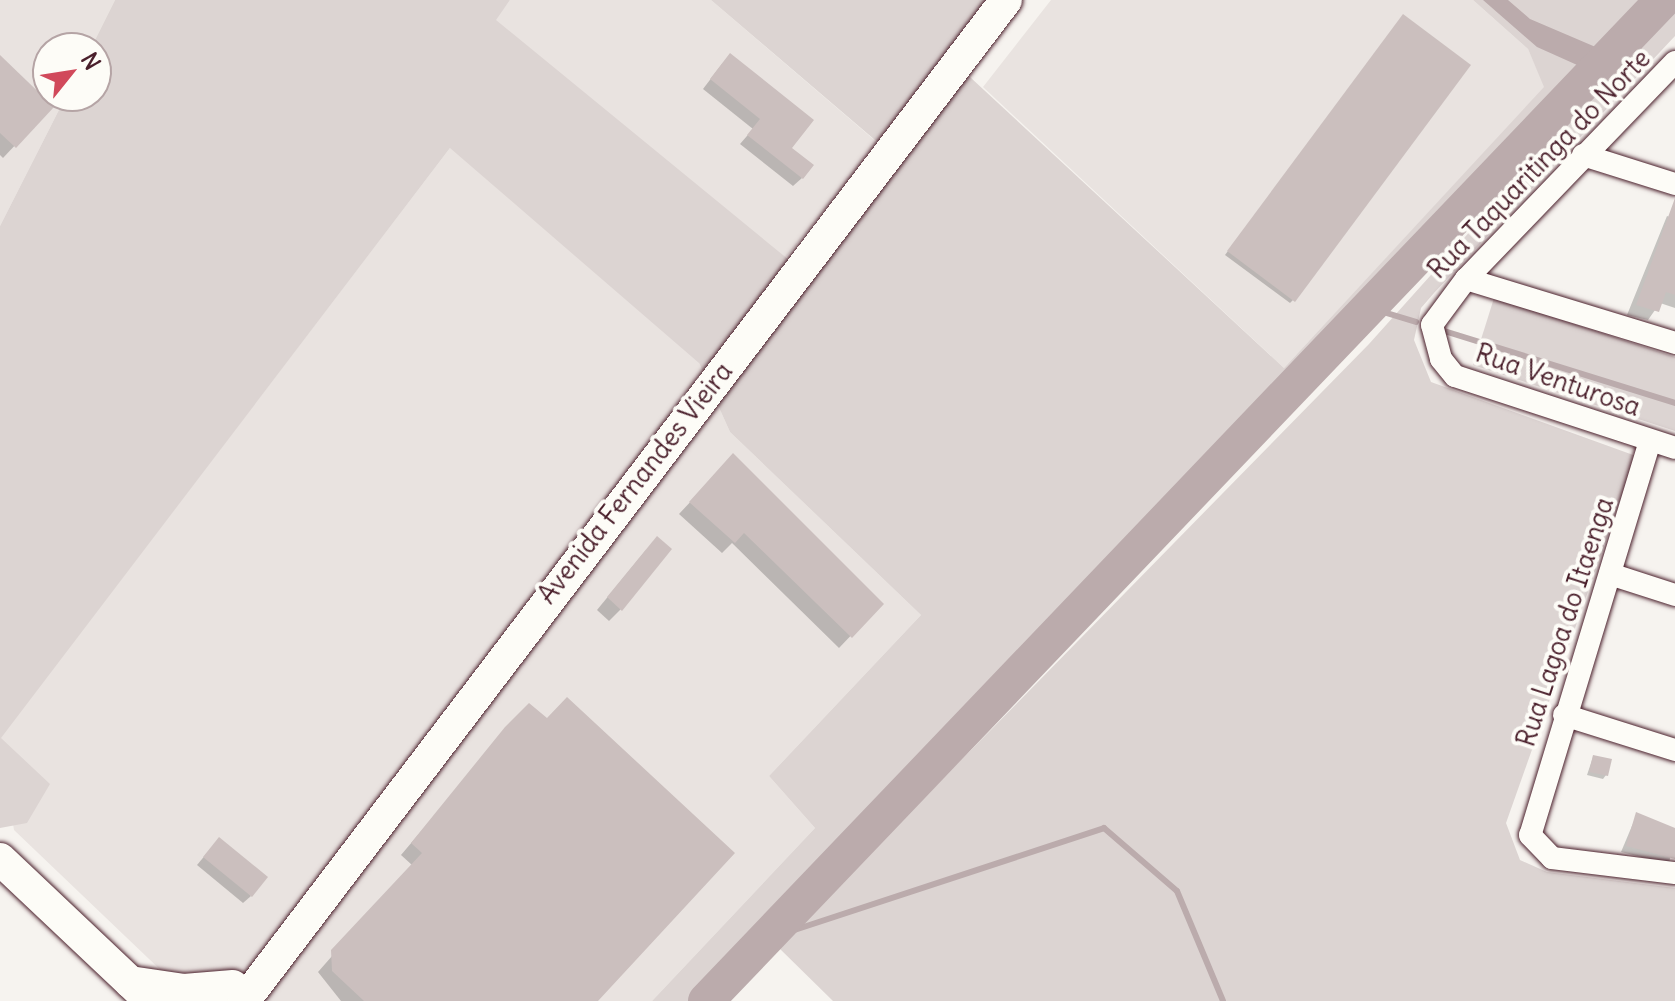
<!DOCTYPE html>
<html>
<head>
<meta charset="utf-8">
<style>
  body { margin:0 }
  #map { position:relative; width:1675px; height:1001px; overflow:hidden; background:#f6f3ef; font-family:Delius,sans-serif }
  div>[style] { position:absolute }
  .built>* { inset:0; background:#e9e3e0 }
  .green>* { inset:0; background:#dcd4d2 }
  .water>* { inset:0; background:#bbabac }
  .shadow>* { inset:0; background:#0003 }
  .stream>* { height:6px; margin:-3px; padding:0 3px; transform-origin:3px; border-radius:3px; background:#bbabac }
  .river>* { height:36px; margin:-18px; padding:0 18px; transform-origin:18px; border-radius:18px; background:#bbabac }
  .building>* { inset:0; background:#cbbfbe }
  .roads { filter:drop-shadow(0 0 2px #4a1f2b) drop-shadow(0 0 2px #4a1f2b) }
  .street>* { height:22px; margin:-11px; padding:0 11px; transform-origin:11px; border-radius:11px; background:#fdfcf7 }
  .secondary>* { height:32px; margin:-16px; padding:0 16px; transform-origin:16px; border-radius:16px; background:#fdfcf7 }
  span { translate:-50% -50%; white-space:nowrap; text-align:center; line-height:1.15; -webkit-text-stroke:8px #fdfcf7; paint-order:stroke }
  .street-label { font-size:26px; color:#4a1f2b }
  .north { position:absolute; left:32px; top:32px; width:80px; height:80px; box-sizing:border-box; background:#fdfcf7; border:2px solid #b5a4a5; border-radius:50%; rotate:60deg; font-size:22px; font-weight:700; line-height:32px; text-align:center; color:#4a1f2b }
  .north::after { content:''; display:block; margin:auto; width:28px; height:36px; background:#d1495b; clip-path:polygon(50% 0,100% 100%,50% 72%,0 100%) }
</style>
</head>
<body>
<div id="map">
  <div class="built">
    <div style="clip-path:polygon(0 0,115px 0,91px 48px,48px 48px,48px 96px,66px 96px,0 226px)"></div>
    <div style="clip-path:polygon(510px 0,711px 0,879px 144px,699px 363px,730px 432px,921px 615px,769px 776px,815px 828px,652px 1001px,193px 1001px,14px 830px,0 738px,450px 148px,495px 20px)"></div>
    <div style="clip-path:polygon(1051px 0,1473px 0,1528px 49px,1545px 87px,1284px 368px,983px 87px)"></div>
  </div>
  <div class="green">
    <div style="clip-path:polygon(115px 0,510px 0,496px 20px,800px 269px,889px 152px,711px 0,1006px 0,957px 65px,1284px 368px,1544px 87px,1528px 49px,1473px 0,1664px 0,706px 1001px,652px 1001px,815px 828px,769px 776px,921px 615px,730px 432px,699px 363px,450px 148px,1px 738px,50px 784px,27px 823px,0 828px,0 226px,66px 96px,96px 96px,91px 48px)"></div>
    <div style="clip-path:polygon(1675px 3px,1675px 36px,1434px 293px,1421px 308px,1414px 340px,1431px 382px,1636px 456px,1506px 823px,1520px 860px,1547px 872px,1675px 888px,1675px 1001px,833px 1001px,778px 947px,1369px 344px)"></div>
    <div style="clip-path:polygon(1494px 298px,1675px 357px,1675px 431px,1473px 365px)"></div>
  </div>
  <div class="water">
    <div style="clip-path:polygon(1483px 0,1508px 0,1530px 19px,1612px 54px,1595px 73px,1537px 47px)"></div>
  </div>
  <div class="shadow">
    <div style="clip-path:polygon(1400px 20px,1293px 300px,1290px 303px,1225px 255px)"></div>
    <div style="clip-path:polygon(0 58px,51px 107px,3px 158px,0 155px)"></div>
    <div style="clip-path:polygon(722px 64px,790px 148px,802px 178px,793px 186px,740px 144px,753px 129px,703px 89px)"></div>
    <div style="clip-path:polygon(1667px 216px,1675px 219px,1675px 308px,1660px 303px,1648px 320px,1627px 315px)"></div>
    <div style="clip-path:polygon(723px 467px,881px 604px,839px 648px,732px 543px,722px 553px,679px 514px)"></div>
    <div style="clip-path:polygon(646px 550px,621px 609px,609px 621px,597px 610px)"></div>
    <div style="clip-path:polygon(518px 717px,595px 1001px,341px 1001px,318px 972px,412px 865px,401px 855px)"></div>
    <div style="clip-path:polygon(1593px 757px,1606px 775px,1603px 779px,1587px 775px)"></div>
    <div style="clip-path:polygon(1637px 814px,1675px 829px,1669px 864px,1621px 852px)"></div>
    <div style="clip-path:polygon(212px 847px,251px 896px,243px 903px,197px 865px)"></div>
  </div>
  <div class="stream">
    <div style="left:1370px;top:308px;width:48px;rotate:16.9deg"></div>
    <div style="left:1441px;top:330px;width:245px;rotate:17.3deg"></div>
    <div style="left:764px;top:940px;width:358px;rotate:-18.2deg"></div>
    <div style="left:1104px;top:828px;width:96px;rotate:40.8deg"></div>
    <div style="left:1177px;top:891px;width:119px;rotate:67.3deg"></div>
  </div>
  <div class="river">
    <div style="left:706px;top:1001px;width:1385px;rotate:-46.29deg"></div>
  </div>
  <div class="building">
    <div style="clip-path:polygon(1403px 14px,1471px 65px,1295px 302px,1227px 251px)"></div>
    <div style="clip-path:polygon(730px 53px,814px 120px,792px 148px,814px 165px,803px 179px,747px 135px,760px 119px,710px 79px)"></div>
    <div style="clip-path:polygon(0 55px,54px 107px,16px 148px,0 133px)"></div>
    <div style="clip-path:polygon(1675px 198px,1675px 295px,1666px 292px,1659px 312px,1636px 305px)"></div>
    <div style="clip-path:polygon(733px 453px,884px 604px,852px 638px,744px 533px,735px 543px,689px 502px)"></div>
    <div style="clip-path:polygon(657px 536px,672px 549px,622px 611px,607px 597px)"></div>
    <div style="clip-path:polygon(567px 697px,735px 853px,598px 1001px,364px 1001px,332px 971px,331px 950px,422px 853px,411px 843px,505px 727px,529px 703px,547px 718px)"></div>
    <div style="clip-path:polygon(1593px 755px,1612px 759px,1608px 776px,1589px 772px)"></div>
    <div style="clip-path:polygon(1636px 812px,1675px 828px,1675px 859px,1626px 846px)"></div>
    <div style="clip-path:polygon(219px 837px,268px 877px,252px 897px,203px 857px)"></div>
  </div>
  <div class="roads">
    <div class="street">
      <div style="left:1675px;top:62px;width:301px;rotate:133.9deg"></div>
      <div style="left:1466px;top:279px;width:57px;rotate:126.5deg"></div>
      <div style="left:1432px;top:325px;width:35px;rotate:75deg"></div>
      <div style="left:1441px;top:359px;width:22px;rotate:51deg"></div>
      <div style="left:1455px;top:376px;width:231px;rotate:18.1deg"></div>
      <div style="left:1583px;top:155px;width:96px;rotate:17.5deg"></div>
      <div style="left:1466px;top:279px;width:219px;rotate:17deg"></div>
      <div style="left:1650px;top:441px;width:412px;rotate:106.9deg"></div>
      <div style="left:1530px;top:835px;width:32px;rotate:46deg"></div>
      <div style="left:1552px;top:858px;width:124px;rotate:7deg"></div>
      <div style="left:1610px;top:574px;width:68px;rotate:17.9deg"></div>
      <div style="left:1564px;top:715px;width:116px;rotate:17.5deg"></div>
    </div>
    <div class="secondary">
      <div style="left:0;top:859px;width:207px;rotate:43.4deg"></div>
      <div style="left:130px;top:982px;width:55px;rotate:8.4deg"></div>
      <div style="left:184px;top:990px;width:49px;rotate:-4.7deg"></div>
      <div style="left:244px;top:1001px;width:1258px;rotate:-52.72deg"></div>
    </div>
  </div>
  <div class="street-label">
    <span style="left:1539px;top:164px;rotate:-46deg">Rua Taquaritinga do Norte</span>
    <span style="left:1558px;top:380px;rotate:19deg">Rua Venturosa</span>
    <span style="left:635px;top:483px;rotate:-52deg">Avenida Fernandes Vieira</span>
    <span style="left:1565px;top:622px;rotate:-72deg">Rua Lagoa do Itaenga</span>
  </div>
  <div class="north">N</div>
</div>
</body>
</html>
